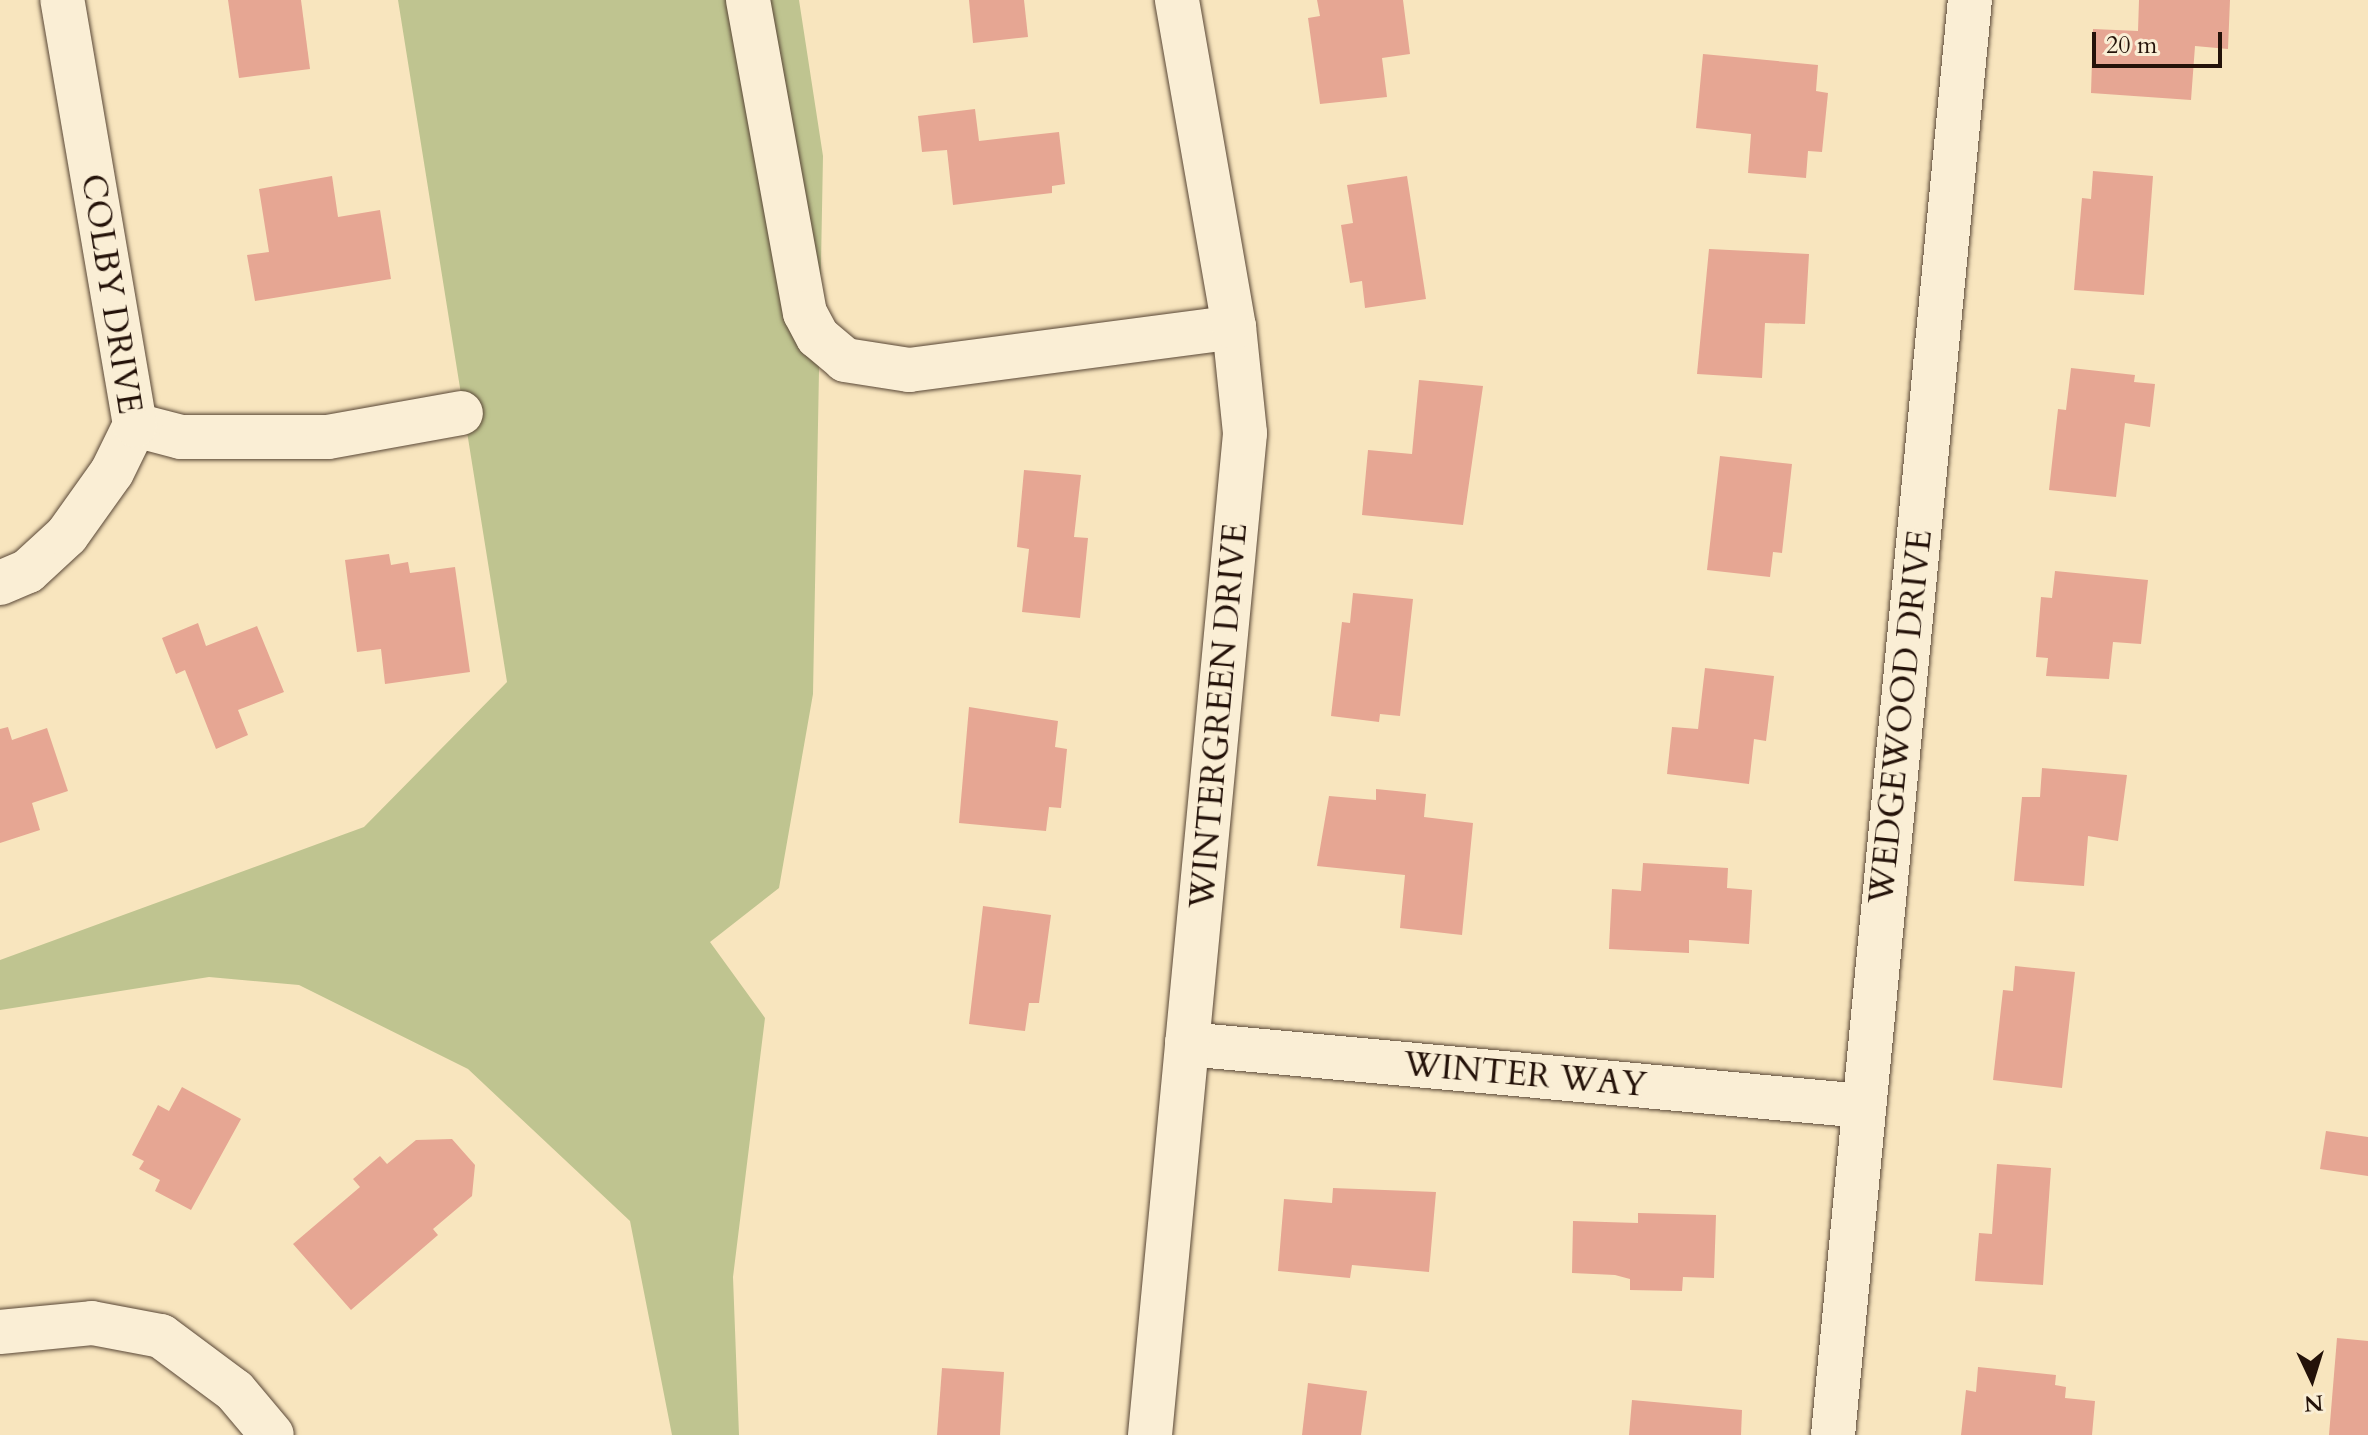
<!DOCTYPE html>
<html>
<head>
<meta charset="utf-8">
<style>
  body { margin:0 }
  #map { position:relative; width:2368px; height:1435px; overflow:hidden; background:#f8e5be; font-family:Cardo,serif }
  div>[style] { position:absolute }
  .green>* { inset:0; background:#bfc490 }
  .building>* { inset:0; background:#e6a693 }
  .roads { filter:drop-shadow(0 0 2px #594736) drop-shadow(0 0 2px #594736) }
  .minor>* { height:44px; margin:-22px; padding:0 22px; transform-origin:22px; border-radius:22px; background:#faeed5 }
  span { translate:-50% -50%; white-space:nowrap; text-align:center; line-height:1.15; -webkit-text-stroke:6px #faeed5; paint-order:stroke }
  .street-label { font-size:34px; color:#241209 }
  .north { position:absolute; left:2272px; top:1339px; width:80px; height:80px; -webkit-text-stroke:6px #faeed5; paint-order:stroke; rotate:176deg; font-size:22px; font-weight:700; line-height:32px; text-align:center; color:#241209 }
  .north::after { content:''; display:block; margin:auto; width:28px; height:36px; background:#241209; clip-path:polygon(50% 0,100% 100%,50% 72%,0 100%) }
  .scale { position:absolute; left:2092px; top:32px; width:130px; height:36px; box-sizing:border-box; border:4px solid #241209; border-top:0; padding-left:10px; font-size:24px; line-height:28px; white-space:nowrap; color:#241209; -webkit-text-stroke:6px #faeed5; paint-order:stroke }
</style>
</head>
<body>
<div id="map">
  <div class="green">
    <div style="clip-path:polygon(398px 0,799px 0,823px 156px,813px 694px,779px 888px,710px 942px,765px 1018px,733px 1277px,739px 1435px,672px 1435px,630px 1221px,468px 1069px,299px 985px,209px 977px,0 1010px,0 960px,364px 827px,507px 682px)"></div>
  </div>
  <div class="building">
    <div style="clip-path:polygon(228px 0,301px 0,310px 69px,239px 78px)"></div>
    <div style="clip-path:polygon(969px 0,1024px 0,1028px 37px,973px 43px)"></div>
    <div style="clip-path:polygon(1317px 0,1403px 0,1410px 54px,1382px 58px,1387px 97px,1320px 104px,1308px 18px,1320px 16px)"></div>
    <div style="clip-path:polygon(2139px 0,2230px 0,2228px 49px,2195px 46px,2191px 100px,2091px 93px,2093px 29px,2138px 31px)"></div>
    <div style="clip-path:polygon(1703px 54px,1818px 65px,1816px 91px,1828px 93px,1822px 152px,1808px 151px,1806px 178px,1748px 173px,1751px 134px,1696px 128px)"></div>
    <div style="clip-path:polygon(975px 109px,979px 141px,1059px 132px,1065px 184px,1052px 186px,1052px 193px,953px 205px,947px 150px,922px 152px,918px 116px)"></div>
    <div style="clip-path:polygon(2093px 171px,2153px 176px,2144px 295px,2074px 290px,2082px 198px,2091px 199px)"></div>
    <div style="clip-path:polygon(332px 176px,338px 217px,380px 210px,391px 279px,255px 301px,247px 255px,269px 252px,259px 189px)"></div>
    <div style="clip-path:polygon(1407px 176px,1426px 299px,1365px 308px,1362px 281px,1350px 283px,1341px 225px,1353px 223px,1347px 185px)"></div>
    <div style="clip-path:polygon(1709px 249px,1809px 254px,1805px 324px,1765px 323px,1762px 378px,1697px 374px)"></div>
    <div style="clip-path:polygon(2071px 368px,2135px 375px,2134px 382px,2155px 384px,2150px 427px,2125px 423px,2116px 497px,2049px 490px,2058px 409px,2066px 410px)"></div>
    <div style="clip-path:polygon(1419px 380px,1483px 386px,1463px 525px,1362px 515px,1368px 450px,1412px 454px)"></div>
    <div style="clip-path:polygon(1720px 456px,1792px 464px,1782px 553px,1773px 552px,1770px 577px,1707px 570px)"></div>
    <div style="clip-path:polygon(1024px 470px,1081px 475px,1074px 537px,1088px 538px,1080px 618px,1022px 612px,1029px 549px,1017px 547px)"></div>
    <div style="clip-path:polygon(389px 554px,391px 565px,408px 562px,410px 573px,455px 567px,470px 672px,385px 684px,381px 649px,357px 652px,345px 560px)"></div>
    <div style="clip-path:polygon(2055px 571px,2148px 580px,2141px 644px,2113px 642px,2109px 679px,2046px 676px,2048px 658px,2036px 657px,2041px 597px,2052px 598px)"></div>
    <div style="clip-path:polygon(1353px 593px,1413px 599px,1400px 716px,1380px 714px,1379px 722px,1331px 716px,1342px 622px,1350px 623px)"></div>
    <div style="clip-path:polygon(198px 623px,206px 646px,257px 626px,284px 692px,238px 710px,248px 735px,216px 749px,185px 670px,176px 674px,162px 638px)"></div>
    <div style="clip-path:polygon(1705px 668px,1774px 676px,1766px 741px,1754px 739px,1749px 784px,1667px 774px,1672px 727px,1698px 729px)"></div>
    <div style="clip-path:polygon(969px 707px,1058px 721px,1055px 747px,1067px 749px,1061px 808px,1049px 807px,1046px 831px,959px 823px)"></div>
    <div style="clip-path:polygon(8px 727px,12px 740px,47px 728px,68px 791px,32px 803px,40px 830px,0 843px,0 729px)"></div>
    <div style="clip-path:polygon(2042px 768px,2127px 775px,2118px 841px,2088px 836px,2084px 886px,2014px 881px,2022px 797px,2040px 797px)"></div>
    <div style="clip-path:polygon(1376px 789px,1426px 794px,1424px 817px,1473px 823px,1462px 935px,1400px 928px,1405px 875px,1317px 866px,1329px 796px,1376px 800px)"></div>
    <div style="clip-path:polygon(1643px 863px,1728px 868px,1727px 888px,1752px 890px,1749px 944px,1689px 940px,1689px 953px,1609px 949px,1612px 889px,1641px 891px)"></div>
    <div style="clip-path:polygon(983px 906px,1051px 915px,1039px 1003px,1029px 1003px,1025px 1031px,969px 1024px)"></div>
    <div style="clip-path:polygon(2015px 966px,2075px 972px,2062px 1088px,1993px 1080px,2003px 990px,2013px 991px)"></div>
    <div style="clip-path:polygon(182px 1087px,241px 1119px,191px 1210px,155px 1191px,160px 1180px,139px 1169px,144px 1161px,132px 1155px,158px 1105px,169px 1111px)"></div>
    <div style="clip-path:polygon(2326px 1131px,2368px 1137px,2368px 1176px,2320px 1169px)"></div>
    <div style="clip-path:polygon(452px 1139px,475px 1165px,472px 1196px,433px 1229px,438px 1235px,351px 1310px,293px 1244px,360px 1187px,353px 1179px,380px 1156px,387px 1164px,416px 1140px)"></div>
    <div style="clip-path:polygon(1997px 1164px,2051px 1168px,2043px 1285px,1975px 1281px,1979px 1233px,1992px 1234px)"></div>
    <div style="clip-path:polygon(1333px 1188px,1436px 1192px,1429px 1272px,1352px 1265px,1350px 1278px,1278px 1271px,1284px 1199px,1332px 1203px)"></div>
    <div style="clip-path:polygon(1638px 1213px,1716px 1215px,1714px 1278px,1683px 1277px,1682px 1291px,1630px 1290px,1630px 1279px,1615px 1275px,1572px 1273px,1573px 1221px,1638px 1223px)"></div>
    <div style="clip-path:polygon(2337px 1338px,2368px 1341px,2368px 1435px,2329px 1435px)"></div>
    <div style="clip-path:polygon(1978px 1367px,2056px 1375px,2055px 1385px,2066px 1387px,2065px 1398px,2095px 1401px,2092px 1435px,1961px 1435px,1966px 1390px,1976px 1392px)"></div>
    <div style="clip-path:polygon(942px 1368px,1004px 1372px,1000px 1435px,937px 1435px)"></div>
    <div style="clip-path:polygon(1308px 1383px,1367px 1391px,1361px 1435px,1302px 1435px)"></div>
    <div style="clip-path:polygon(1632px 1400px,1742px 1410px,1741px 1435px,1629px 1435px)"></div>
  </div>
  <div class="roads">
    <div class="minor">
      <div style="left:748px;top:0;width:318px;rotate:79.7deg"></div>
      <div style="left:805px;top:313px;width:27px;rotate:62deg"></div>
      <div style="left:818px;top:337px;width:35px;rotate:40deg"></div>
      <div style="left:845px;top:360px;width:65px;rotate:8.9deg"></div>
      <div style="left:909px;top:370px;width:328px;rotate:-7.5deg"></div>
      <div style="left:135px;top:425px;width:48px;rotate:14.6deg"></div>
      <div style="left:181px;top:437px;width:147px"></div>
      <div style="left:328px;top:437px;width:135px;rotate:-10.2deg"></div>
      <div style="left:0;top:583px;width:30px;rotate:-23deg"></div>
      <div style="left:28px;top:571px;width:53px;rotate:-42.7deg"></div>
      <div style="left:67px;top:535px;width:77px;rotate:-54.5deg"></div>
      <div style="left:112px;top:472px;width:52px;rotate:-63.9deg"></div>
      <div style="left:135px;top:425px;width:431px;rotate:-99.7deg"></div>
      <div style="left:1187px;top:1044px;width:679px;rotate:5.24deg"></div>
      <div style="left:0;top:1332px;width:92px;rotate:-5.6deg"></div>
      <div style="left:92px;top:1323px;width:70px;rotate:10.7deg"></div>
      <div style="left:161px;top:1336px;width:92px;rotate:36.6deg"></div>
      <div style="left:235px;top:1391px;width:57px;rotate:49.9deg"></div>
      <div style="left:1150px;top:1435px;width:1006px;rotate:-84.58deg"></div>
      <div style="left:1245px;top:433px;width:107px;rotate:-95.9deg"></div>
      <div style="left:1234px;top:327px;width:332px;rotate:-99.9deg"></div>
      <div style="left:1833px;top:1435px;width:1442px;rotate:-84.55deg"></div>
    </div>
  </div>
  <div class="street-label">
    <span style="left:111px;top:294px;rotate:81deg">COLBY DRIVE</span>
    <span style="left:1219px;top:716px;rotate:-85deg">WINTERGREEN DRIVE</span>
    <span style="left:1901px;top:717px;rotate:-84deg">WEDGEWOOD DRIVE</span>
    <span style="left:1525px;top:1075px;rotate:5deg">WINTER WAY</span>
  </div>
  <div class="north">N</div>
  <div class="scale">20 m</div>
</div>
</body>
</html>
